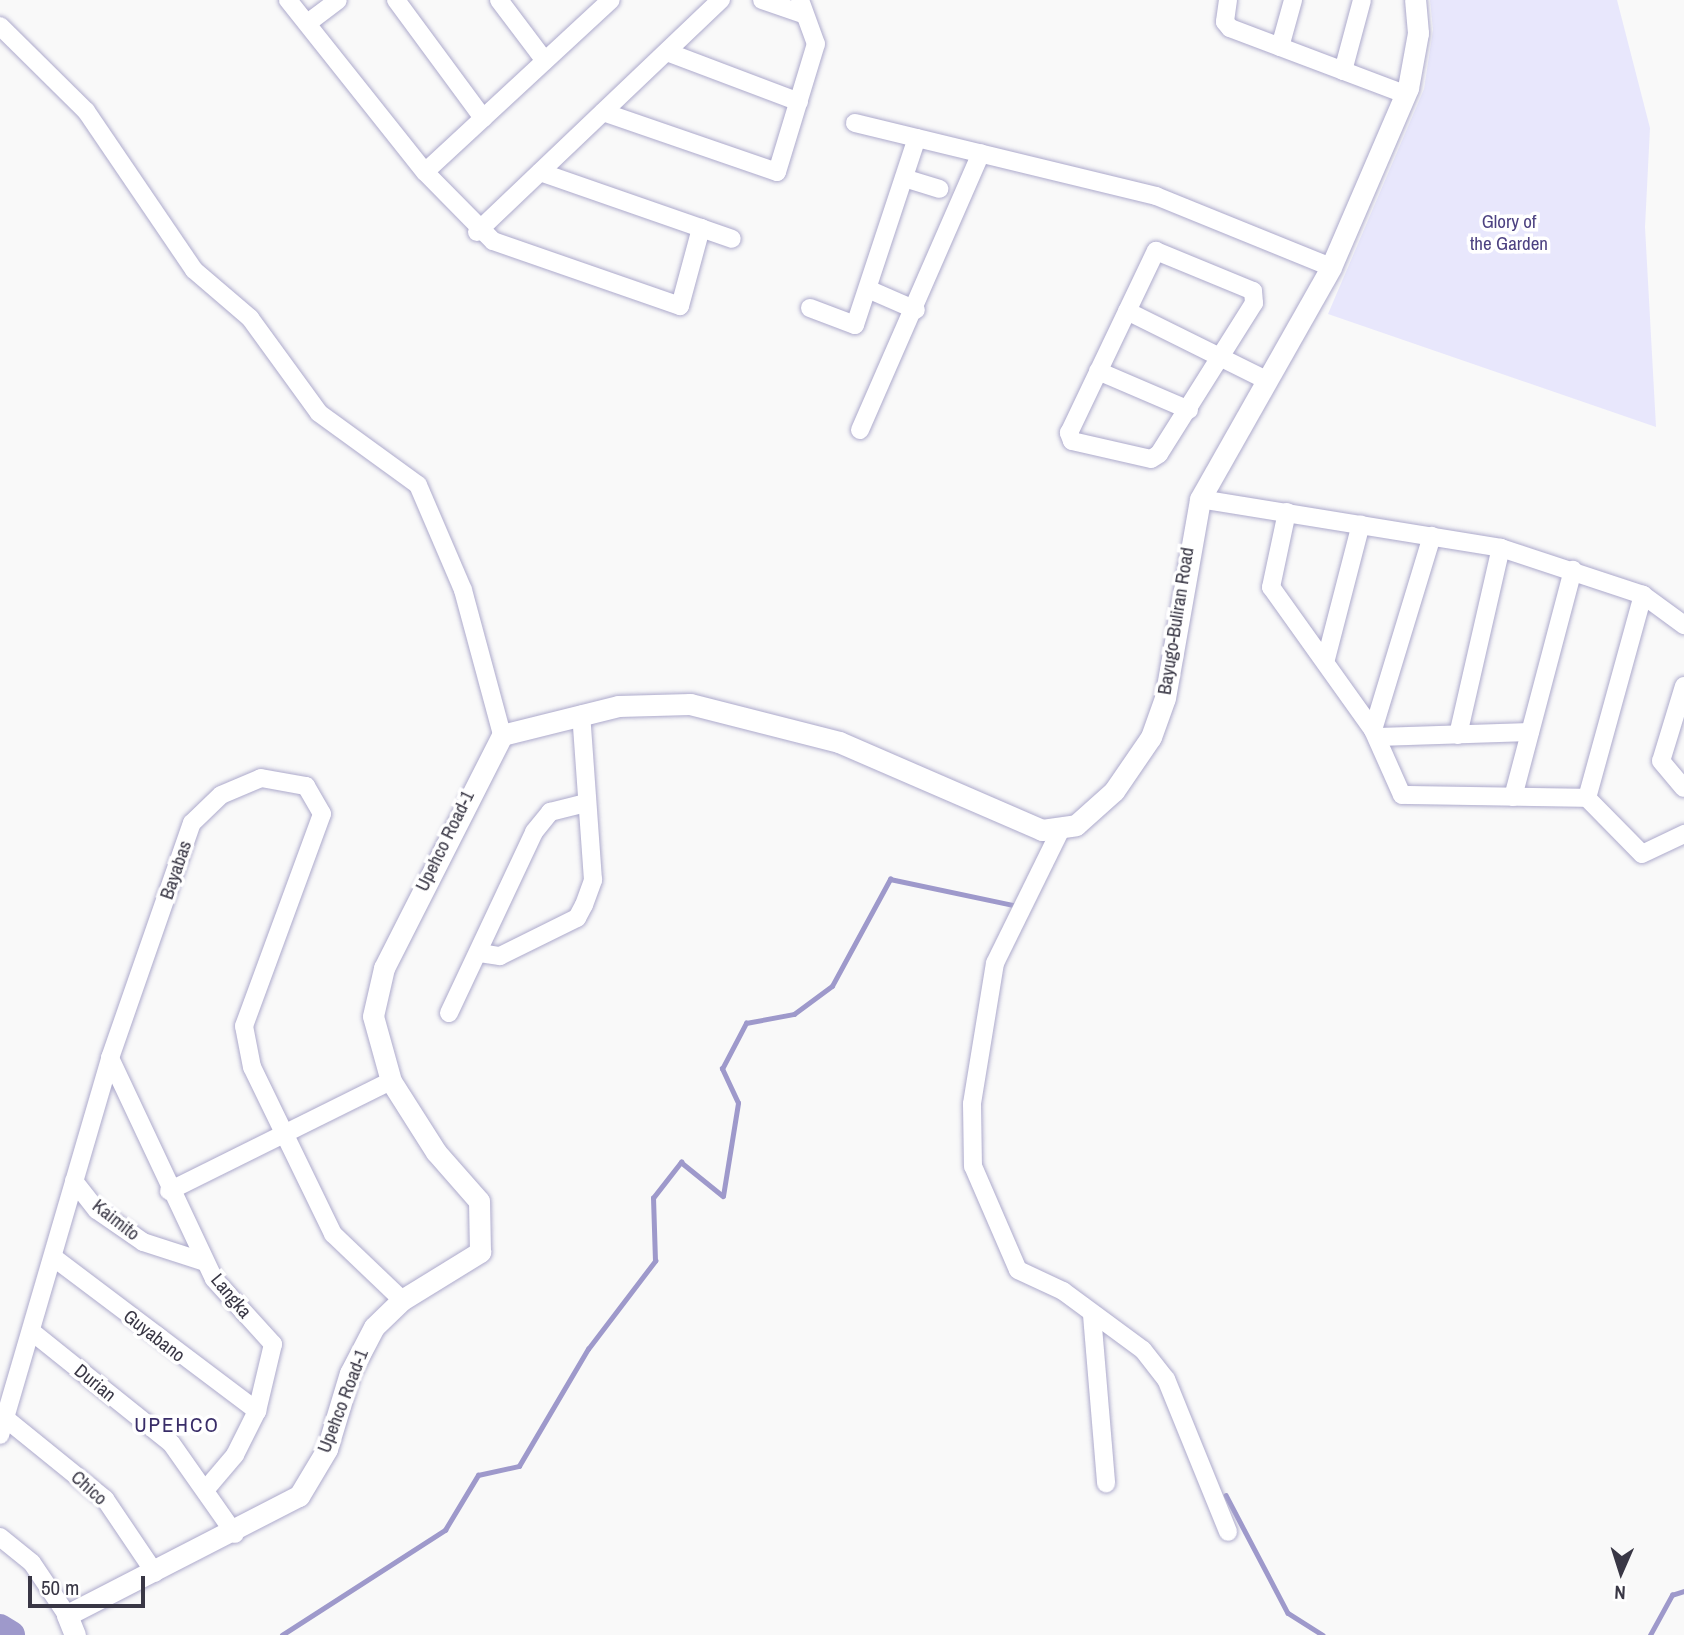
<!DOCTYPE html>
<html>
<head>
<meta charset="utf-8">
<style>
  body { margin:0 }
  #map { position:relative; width:1684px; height:1635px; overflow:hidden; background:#f9f9f9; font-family:"Archivo Narrow",sans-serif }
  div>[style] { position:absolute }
  .green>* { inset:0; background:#e8e7fc }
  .stream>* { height:4.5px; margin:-2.25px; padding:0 2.25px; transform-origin:2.25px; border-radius:2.25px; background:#9e99cb }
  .river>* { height:28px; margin:-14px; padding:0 14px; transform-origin:14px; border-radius:14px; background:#9e99cb }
  .roads { filter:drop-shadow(0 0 2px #adaacc) drop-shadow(0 0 2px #adaacc) }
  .minor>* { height:18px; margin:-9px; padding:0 9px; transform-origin:9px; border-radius:9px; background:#fff }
  .tertiary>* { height:21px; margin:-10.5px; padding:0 10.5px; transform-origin:10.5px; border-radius:10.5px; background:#fff }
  span { translate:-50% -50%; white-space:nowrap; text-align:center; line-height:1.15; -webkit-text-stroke:7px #fff; paint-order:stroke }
  .park-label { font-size:19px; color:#4c4181 }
  .street-label { font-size:19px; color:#393745 }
  .neighbourhood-label { font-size:21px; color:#392d68; letter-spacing:2px }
  .north { position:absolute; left:1586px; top:1537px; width:70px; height:70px; -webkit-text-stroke:5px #fff; paint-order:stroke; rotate:183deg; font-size:19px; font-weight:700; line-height:28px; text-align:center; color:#393745 }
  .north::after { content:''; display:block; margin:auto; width:24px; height:32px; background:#393745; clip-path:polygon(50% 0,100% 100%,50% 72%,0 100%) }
  .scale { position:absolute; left:28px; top:1576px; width:117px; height:32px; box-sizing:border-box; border:4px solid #393745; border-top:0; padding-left:9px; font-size:21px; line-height:24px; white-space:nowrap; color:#393745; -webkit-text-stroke:5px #fff; paint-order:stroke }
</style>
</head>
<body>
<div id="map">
  <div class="green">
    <div style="clip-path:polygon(1430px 0,1617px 0,1650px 128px,1645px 227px,1656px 427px,1328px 314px,1424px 89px,1433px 30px)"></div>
  </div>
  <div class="stream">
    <div style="left:1226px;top:1495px;width:133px;rotate:62.3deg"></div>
    <div style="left:1288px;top:1613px;width:41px;rotate:32.2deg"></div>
    <div style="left:282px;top:1635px;width:194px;rotate:-32.8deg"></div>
    <div style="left:445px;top:1530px;width:64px;rotate:-59deg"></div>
    <div style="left:478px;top:1475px;width:42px;rotate:-12.4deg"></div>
    <div style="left:519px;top:1466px;width:136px;rotate:-59.5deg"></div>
    <div style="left:588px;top:1349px;width:111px;rotate:-52.7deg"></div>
    <div style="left:655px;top:1261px;width:63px;rotate:-91.8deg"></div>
    <div style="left:653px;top:1198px;width:46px;rotate:-52.1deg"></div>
    <div style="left:681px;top:1162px;width:54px;rotate:39deg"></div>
    <div style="left:723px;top:1196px;width:94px;rotate:-80.8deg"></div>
    <div style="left:738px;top:1103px;width:38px;rotate:-115deg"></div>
    <div style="left:722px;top:1069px;width:52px;rotate:-62.4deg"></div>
    <div style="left:746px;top:1023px;width:49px;rotate:-10.6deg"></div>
    <div style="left:794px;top:1014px;width:47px;rotate:-36.4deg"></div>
    <div style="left:832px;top:986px;width:122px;rotate:-61.5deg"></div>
    <div style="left:890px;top:879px;width:126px;rotate:11.9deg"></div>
    <div style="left:1650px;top:1635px;width:46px;rotate:-61.2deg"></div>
    <div style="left:1672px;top:1595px;width:13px;rotate:-18deg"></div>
  </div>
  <div class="river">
    <div style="left:0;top:1628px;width:13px;rotate:32deg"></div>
  </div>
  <div class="roads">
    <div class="minor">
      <div style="left:288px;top:0;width:220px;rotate:51.5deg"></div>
      <div style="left:425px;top:172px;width:97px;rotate:45.4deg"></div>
      <div style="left:493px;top:241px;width:198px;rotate:19.2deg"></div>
      <div style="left:680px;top:306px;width:81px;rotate:-74.9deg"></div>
      <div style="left:396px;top:0;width:147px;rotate:53.6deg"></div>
      <div style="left:499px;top:0;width:76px;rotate:53deg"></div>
      <div style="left:762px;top:0;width:43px;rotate:18.9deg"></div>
      <div style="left:1228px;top:0;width:22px;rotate:98deg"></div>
      <div style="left:1225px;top:22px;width:8px;rotate:50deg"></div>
      <div style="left:1230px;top:28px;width:187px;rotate:20.7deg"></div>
      <div style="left:309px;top:22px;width:36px;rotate:-37deg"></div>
      <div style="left:0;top:26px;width:121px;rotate:44.7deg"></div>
      <div style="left:86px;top:111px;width:192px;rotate:55.8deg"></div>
      <div style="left:194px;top:270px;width:74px;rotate:40.6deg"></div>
      <div style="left:250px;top:318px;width:117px;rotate:54deg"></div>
      <div style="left:319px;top:413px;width:122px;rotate:36deg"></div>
      <div style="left:418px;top:485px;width:114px;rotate:66.8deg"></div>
      <div style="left:463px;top:590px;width:150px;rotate:74.9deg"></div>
      <div style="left:1280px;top:47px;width:49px;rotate:-74.5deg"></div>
      <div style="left:667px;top:52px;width:141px;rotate:20.7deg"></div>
      <div style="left:1343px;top:71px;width:73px;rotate:-75deg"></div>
      <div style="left:603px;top:112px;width:184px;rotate:19deg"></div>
      <div style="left:777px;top:172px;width:134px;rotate:-73.1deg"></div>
      <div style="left:816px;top:44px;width:47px;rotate:-110deg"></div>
      <div style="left:855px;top:123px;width:310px;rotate:13.6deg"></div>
      <div style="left:1156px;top:196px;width:189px;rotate:22.1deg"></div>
      <div style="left:425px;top:172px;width:253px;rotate:-42.8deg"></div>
      <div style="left:540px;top:172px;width:203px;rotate:19.2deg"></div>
      <div style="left:904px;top:178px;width:37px;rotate:17deg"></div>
      <div style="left:477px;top:232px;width:337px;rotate:-43.6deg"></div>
      <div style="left:1156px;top:251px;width:105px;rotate:22.4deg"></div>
      <div style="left:1253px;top:291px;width:12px;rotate:85deg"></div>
      <div style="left:1254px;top:303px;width:178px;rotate:122.2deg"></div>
      <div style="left:1159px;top:454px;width:9px;rotate:148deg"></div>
      <div style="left:1151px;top:459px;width:81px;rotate:-167.2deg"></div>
      <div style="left:1072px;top:441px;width:9px;rotate:-111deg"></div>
      <div style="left:1069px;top:433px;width:202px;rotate:-64.5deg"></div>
      <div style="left:870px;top:290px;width:50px;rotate:23.5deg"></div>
      <div style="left:810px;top:308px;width:48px;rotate:20.7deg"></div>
      <div style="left:855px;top:325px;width:197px;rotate:-71.7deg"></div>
      <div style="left:1127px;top:311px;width:155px;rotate:26.4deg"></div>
      <div style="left:1098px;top:371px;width:99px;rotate:23.2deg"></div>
      <div style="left:860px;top:430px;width:302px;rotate:-66.4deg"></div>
      <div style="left:1200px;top:499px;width:305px;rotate:9.2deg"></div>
      <div style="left:1501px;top:548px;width:150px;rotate:18.3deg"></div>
      <div style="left:1643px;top:595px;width:51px;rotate:36.2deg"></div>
      <div style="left:1287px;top:512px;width:77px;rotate:102deg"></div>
      <div style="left:1271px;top:587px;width:176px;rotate:54.5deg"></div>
      <div style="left:1373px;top:730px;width:71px;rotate:66deg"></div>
      <div style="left:1402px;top:795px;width:185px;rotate:0.9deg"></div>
      <div style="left:1587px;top:798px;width:78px;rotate:45.5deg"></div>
      <div style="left:1642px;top:854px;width:47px;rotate:-25.5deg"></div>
      <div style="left:1326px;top:659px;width:139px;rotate:-75.5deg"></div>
      <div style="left:1684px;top:686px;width:78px;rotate:107deg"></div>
      <div style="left:1661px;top:761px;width:35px;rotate:50deg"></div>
      <div style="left:1373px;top:730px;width:203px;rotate:-73.1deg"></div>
      <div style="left:1458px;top:735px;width:192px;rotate:-77.1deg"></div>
      <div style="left:1378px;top:737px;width:152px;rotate:-1.9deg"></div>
      <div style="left:1513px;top:797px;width:235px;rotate:-75.2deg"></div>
      <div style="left:1587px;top:798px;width:211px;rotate:-74.6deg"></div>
      <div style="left:1060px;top:831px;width:147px;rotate:116.2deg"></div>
      <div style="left:995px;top:963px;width:143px;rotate:99.3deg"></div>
      <div style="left:972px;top:1104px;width:62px;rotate:89.1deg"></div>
      <div style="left:973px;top:1166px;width:113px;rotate:66.6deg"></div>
      <div style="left:1018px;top:1270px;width:50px;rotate:25deg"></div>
      <div style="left:1063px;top:1291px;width:99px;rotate:36.4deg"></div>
      <div style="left:1143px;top:1350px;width:37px;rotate:52deg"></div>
      <div style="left:1166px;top:1379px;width:165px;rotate:67.9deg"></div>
      <div style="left:480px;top:953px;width:20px;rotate:9deg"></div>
      <div style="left:500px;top:956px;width:86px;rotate:-26.3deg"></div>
      <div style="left:577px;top:918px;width:15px;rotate:-62deg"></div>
      <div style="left:584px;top:905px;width:27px;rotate:-70deg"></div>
      <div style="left:593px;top:880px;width:166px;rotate:-94.1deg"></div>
      <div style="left:449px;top:1013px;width:200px;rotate:-64.8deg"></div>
      <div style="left:534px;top:832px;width:26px;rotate:-51deg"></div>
      <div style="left:550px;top:812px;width:38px;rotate:-14deg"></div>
      <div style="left:110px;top:1058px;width:244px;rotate:64.8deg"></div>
      <div style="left:214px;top:1279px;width:88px;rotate:47.8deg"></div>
      <div style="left:273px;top:1344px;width:69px;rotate:103.4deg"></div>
      <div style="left:257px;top:1411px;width:49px;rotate:116.6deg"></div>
      <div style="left:235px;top:1455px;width:43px;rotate:130.3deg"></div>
      <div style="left:74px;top:1181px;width:37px;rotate:52deg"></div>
      <div style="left:97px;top:1210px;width:56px;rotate:34.8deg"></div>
      <div style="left:143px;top:1242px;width:65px;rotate:17.9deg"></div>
      <div style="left:169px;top:1191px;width:248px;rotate:-26.4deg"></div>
      <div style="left:53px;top:1257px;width:256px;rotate:37deg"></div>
      <div style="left:1092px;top:1315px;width:169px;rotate:85.2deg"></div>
      <div style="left:31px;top:1331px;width:179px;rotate:38.7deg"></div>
      <div style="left:171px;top:1443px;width:111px;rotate:54.9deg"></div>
      <div style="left:5px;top:1418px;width:129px;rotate:39deg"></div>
      <div style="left:105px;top:1499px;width:89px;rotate:56deg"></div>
      <div style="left:0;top:1435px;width:393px;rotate:-73.7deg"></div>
      <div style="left:110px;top:1058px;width:249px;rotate:-70.8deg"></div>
      <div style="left:192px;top:823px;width:40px;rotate:-44deg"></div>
      <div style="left:221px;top:795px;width:43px;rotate:-23deg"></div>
      <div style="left:261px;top:778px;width:46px;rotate:10.1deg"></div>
      <div style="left:306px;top:786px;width:32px;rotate:60deg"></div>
      <div style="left:322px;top:814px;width:226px;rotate:110.2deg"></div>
      <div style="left:244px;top:1026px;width:42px;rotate:79deg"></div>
      <div style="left:252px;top:1067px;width:186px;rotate:64.1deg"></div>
      <div style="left:333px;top:1234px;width:95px;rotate:43.7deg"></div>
      <div style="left:0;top:1537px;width:41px;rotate:39.1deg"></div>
      <div style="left:32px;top:1563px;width:63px;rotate:56.1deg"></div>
    </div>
    <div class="tertiary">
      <div style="left:75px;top:1635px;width:22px;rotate:-112deg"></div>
      <div style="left:67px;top:1615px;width:261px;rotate:-27.2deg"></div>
      <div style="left:299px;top:1496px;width:55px;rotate:-59.2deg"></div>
      <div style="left:327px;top:1449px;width:79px;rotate:-73.2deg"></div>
      <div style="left:350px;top:1373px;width:52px;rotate:-62.4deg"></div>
      <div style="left:374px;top:1327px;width:39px;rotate:-44deg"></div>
      <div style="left:402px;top:1300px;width:92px;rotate:-31.6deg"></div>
      <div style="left:480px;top:1252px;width:51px;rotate:-91.1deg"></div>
      <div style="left:479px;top:1201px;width:65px;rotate:-131.3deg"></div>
      <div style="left:436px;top:1152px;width:84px;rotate:-122.4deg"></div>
      <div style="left:391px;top:1081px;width:67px;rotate:-105.5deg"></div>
      <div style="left:373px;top:1016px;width:49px;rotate:-77.1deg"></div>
      <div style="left:384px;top:968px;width:261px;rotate:-63.1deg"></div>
      <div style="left:502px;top:735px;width:120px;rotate:-14deg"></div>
      <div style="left:618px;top:706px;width:72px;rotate:-1.6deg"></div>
      <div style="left:690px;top:704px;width:154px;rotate:14.3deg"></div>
      <div style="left:839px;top:742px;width:221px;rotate:23.4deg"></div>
      <div style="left:1042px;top:830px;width:34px;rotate:-8deg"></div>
      <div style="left:1076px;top:825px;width:51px;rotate:-41.8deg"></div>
      <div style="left:1114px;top:791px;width:65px;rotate:-55.6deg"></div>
      <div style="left:1151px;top:737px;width:41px;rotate:-70.3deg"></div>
      <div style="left:1165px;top:698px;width:202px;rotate:-80deg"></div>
      <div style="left:1200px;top:499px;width:266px;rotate:-60.5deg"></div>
      <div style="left:1331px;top:267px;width:195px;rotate:-66.7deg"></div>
      <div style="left:1408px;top:88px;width:56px;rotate:-79.7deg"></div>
      <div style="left:1418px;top:33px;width:33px;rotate:-95deg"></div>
    </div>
  </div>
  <div class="park-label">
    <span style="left:1509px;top:233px">Glory of<br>the Garden</span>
  </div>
  <div class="street-label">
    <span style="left:1176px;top:621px;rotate:-81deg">Bayugo-Buliran Road</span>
    <span style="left:445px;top:841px;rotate:-64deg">Upehco Road-1</span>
    <span style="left:176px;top:870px;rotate:-71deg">Bayabas</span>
    <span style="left:116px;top:1220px;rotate:38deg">Kaimito</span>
    <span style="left:231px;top:1296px;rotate:50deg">Langka</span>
    <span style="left:154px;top:1336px;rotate:38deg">Guyabano</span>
    <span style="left:95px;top:1383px;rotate:39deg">Durian</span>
    <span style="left:343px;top:1401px;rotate:-69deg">Upehco Road-1</span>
    <span style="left:89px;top:1488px;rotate:42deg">Chico</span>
  </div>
  <div class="neighbourhood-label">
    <span style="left:177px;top:1425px">UPEHCO</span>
  </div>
  <div class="north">N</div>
  <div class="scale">50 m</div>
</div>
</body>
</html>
